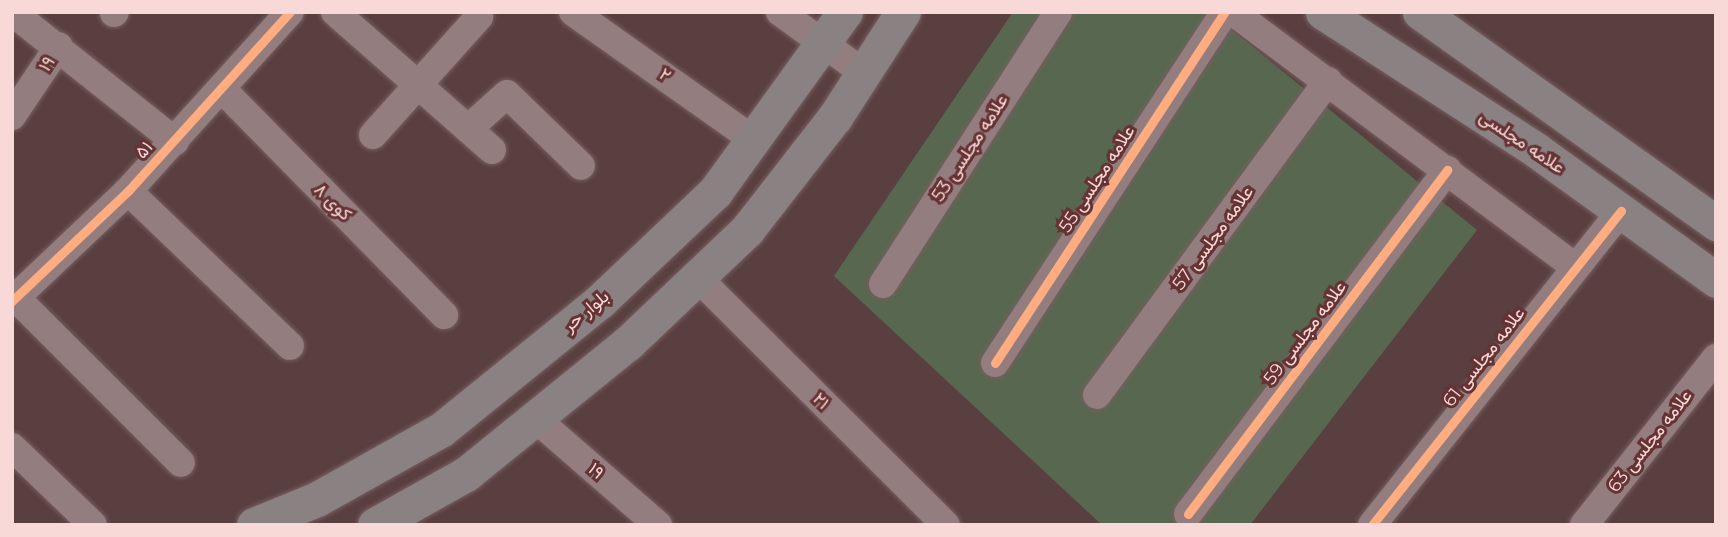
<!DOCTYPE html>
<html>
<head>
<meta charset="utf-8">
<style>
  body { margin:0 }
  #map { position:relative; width:1728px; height:537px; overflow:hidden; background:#5a3f40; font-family:Montserrat,Vazirmatn,sans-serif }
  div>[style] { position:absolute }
  .green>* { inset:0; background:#586850 }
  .roads { filter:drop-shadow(0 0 2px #765e5f) drop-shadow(0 0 2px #765e5f) }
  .minor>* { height:28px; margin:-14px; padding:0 14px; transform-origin:14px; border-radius:14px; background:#947d7e }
  .major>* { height:35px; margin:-17.5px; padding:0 17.5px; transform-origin:17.5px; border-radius:17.5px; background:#8a8182 }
  .cycleway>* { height:9px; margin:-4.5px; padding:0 4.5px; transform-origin:4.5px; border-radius:4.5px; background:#ffac80 }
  span { translate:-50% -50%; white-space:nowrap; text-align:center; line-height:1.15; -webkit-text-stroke:6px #663335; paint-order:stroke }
  .street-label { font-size:18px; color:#f9d9d8 }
  .frame { position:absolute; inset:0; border:14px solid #f9d9d8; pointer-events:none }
</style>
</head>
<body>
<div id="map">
  <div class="green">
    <div style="clip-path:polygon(1013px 12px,1210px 12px,1477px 230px,1250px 525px,1102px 525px,834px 276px)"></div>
  </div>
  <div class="roads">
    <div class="minor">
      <div style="left:12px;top:12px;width:208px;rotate:38.4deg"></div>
      <div style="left:335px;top:12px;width:209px;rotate:41.3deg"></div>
      <div style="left:573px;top:12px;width:223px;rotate:35.3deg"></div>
      <div style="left:780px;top:12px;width:104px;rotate:36deg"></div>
      <div style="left:1233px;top:12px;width:427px;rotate:36.7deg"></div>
      <div style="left:114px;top:13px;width:1px;rotate:-45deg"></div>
      <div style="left:222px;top:89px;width:317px;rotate:45.5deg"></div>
      <div style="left:12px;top:116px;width:84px;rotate:-56.1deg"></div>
      <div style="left:468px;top:129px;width:52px;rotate:-41.9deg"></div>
      <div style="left:507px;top:94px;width:103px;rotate:44.2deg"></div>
      <div style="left:373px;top:135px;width:159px;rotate:-48.1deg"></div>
      <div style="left:128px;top:191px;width:224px;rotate:43.7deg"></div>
      <div style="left:697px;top:277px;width:351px;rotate:44.9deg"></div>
      <div style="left:883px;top:284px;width:323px;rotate:-57.2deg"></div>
      <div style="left:16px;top:298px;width:233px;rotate:45deg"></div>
      <div style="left:12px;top:301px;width:160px;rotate:-43.5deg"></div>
      <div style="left:128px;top:191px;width:241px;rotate:-47.9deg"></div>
      <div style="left:995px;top:363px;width:420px;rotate:-56.8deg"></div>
      <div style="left:1097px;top:395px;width:390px;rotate:-53.7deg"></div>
      <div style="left:535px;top:418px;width:163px;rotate:41deg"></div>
      <div style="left:12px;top:447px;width:112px;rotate:43.9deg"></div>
      <div style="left:1188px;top:514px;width:431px;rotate:-53deg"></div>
      <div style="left:1372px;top:525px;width:401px;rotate:-51.6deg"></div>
      <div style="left:1584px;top:525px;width:213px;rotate:-51.7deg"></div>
    </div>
    <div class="major">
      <div style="left:1323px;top:12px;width:254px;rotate:32.9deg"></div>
      <div style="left:1536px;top:150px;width:222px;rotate:35.8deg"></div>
      <div style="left:1420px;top:12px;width:364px;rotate:35.5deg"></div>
      <div style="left:254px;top:525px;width:68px;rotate:-22.4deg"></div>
      <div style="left:317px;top:499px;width:143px;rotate:-29.2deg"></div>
      <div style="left:442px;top:429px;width:203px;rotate:-39deg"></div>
      <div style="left:600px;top:301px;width:158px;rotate:-43.5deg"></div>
      <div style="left:715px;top:192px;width:222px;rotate:-54.2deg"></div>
      <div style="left:375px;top:525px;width:104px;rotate:-29.3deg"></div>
      <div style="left:466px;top:474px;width:208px;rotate:-39deg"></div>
      <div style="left:628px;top:343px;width:164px;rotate:-43.5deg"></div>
      <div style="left:747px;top:230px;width:143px;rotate:-52.1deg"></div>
      <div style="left:835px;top:117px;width:125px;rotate:-57.1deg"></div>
    </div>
  </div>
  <div class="cycleway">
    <div style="left:12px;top:301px;width:160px;rotate:-43.5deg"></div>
    <div style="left:128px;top:191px;width:241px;rotate:-47.9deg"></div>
    <div style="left:995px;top:363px;width:420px;rotate:-56.8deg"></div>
    <div style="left:1188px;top:514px;width:431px;rotate:-53deg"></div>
    <div style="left:1372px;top:525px;width:401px;rotate:-51.6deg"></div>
  </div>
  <div class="street-label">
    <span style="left:47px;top:64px;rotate:-57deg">۱۹</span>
    <span style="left:665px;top:75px;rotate:34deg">۲</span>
    <span style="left:1522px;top:142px;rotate:34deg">علامه مجلسی</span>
    <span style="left:970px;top:148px;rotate:-57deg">علامه مجلسی 53</span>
    <span style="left:144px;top:150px;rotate:-47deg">۵۱</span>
    <span style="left:1097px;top:179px;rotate:-57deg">علامه مجلسی 55</span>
    <span style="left:333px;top:202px;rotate:45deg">کوی ۸</span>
    <span style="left:1213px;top:238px;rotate:-54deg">علامه مجلسی 57</span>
    <span style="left:586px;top:311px;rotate:-40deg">بلوار حر</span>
    <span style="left:1305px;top:333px;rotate:-53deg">علامه مجلسی 59</span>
    <span style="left:1484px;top:357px;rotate:-52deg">علامه مجلسی 61</span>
    <span style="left:821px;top:401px;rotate:45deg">۲۱</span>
    <span style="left:1650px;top:441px;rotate:-52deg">علامه مجلسی 63</span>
    <span style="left:596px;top:471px;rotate:41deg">۱۹</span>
  </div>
  <div class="frame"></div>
</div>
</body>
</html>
